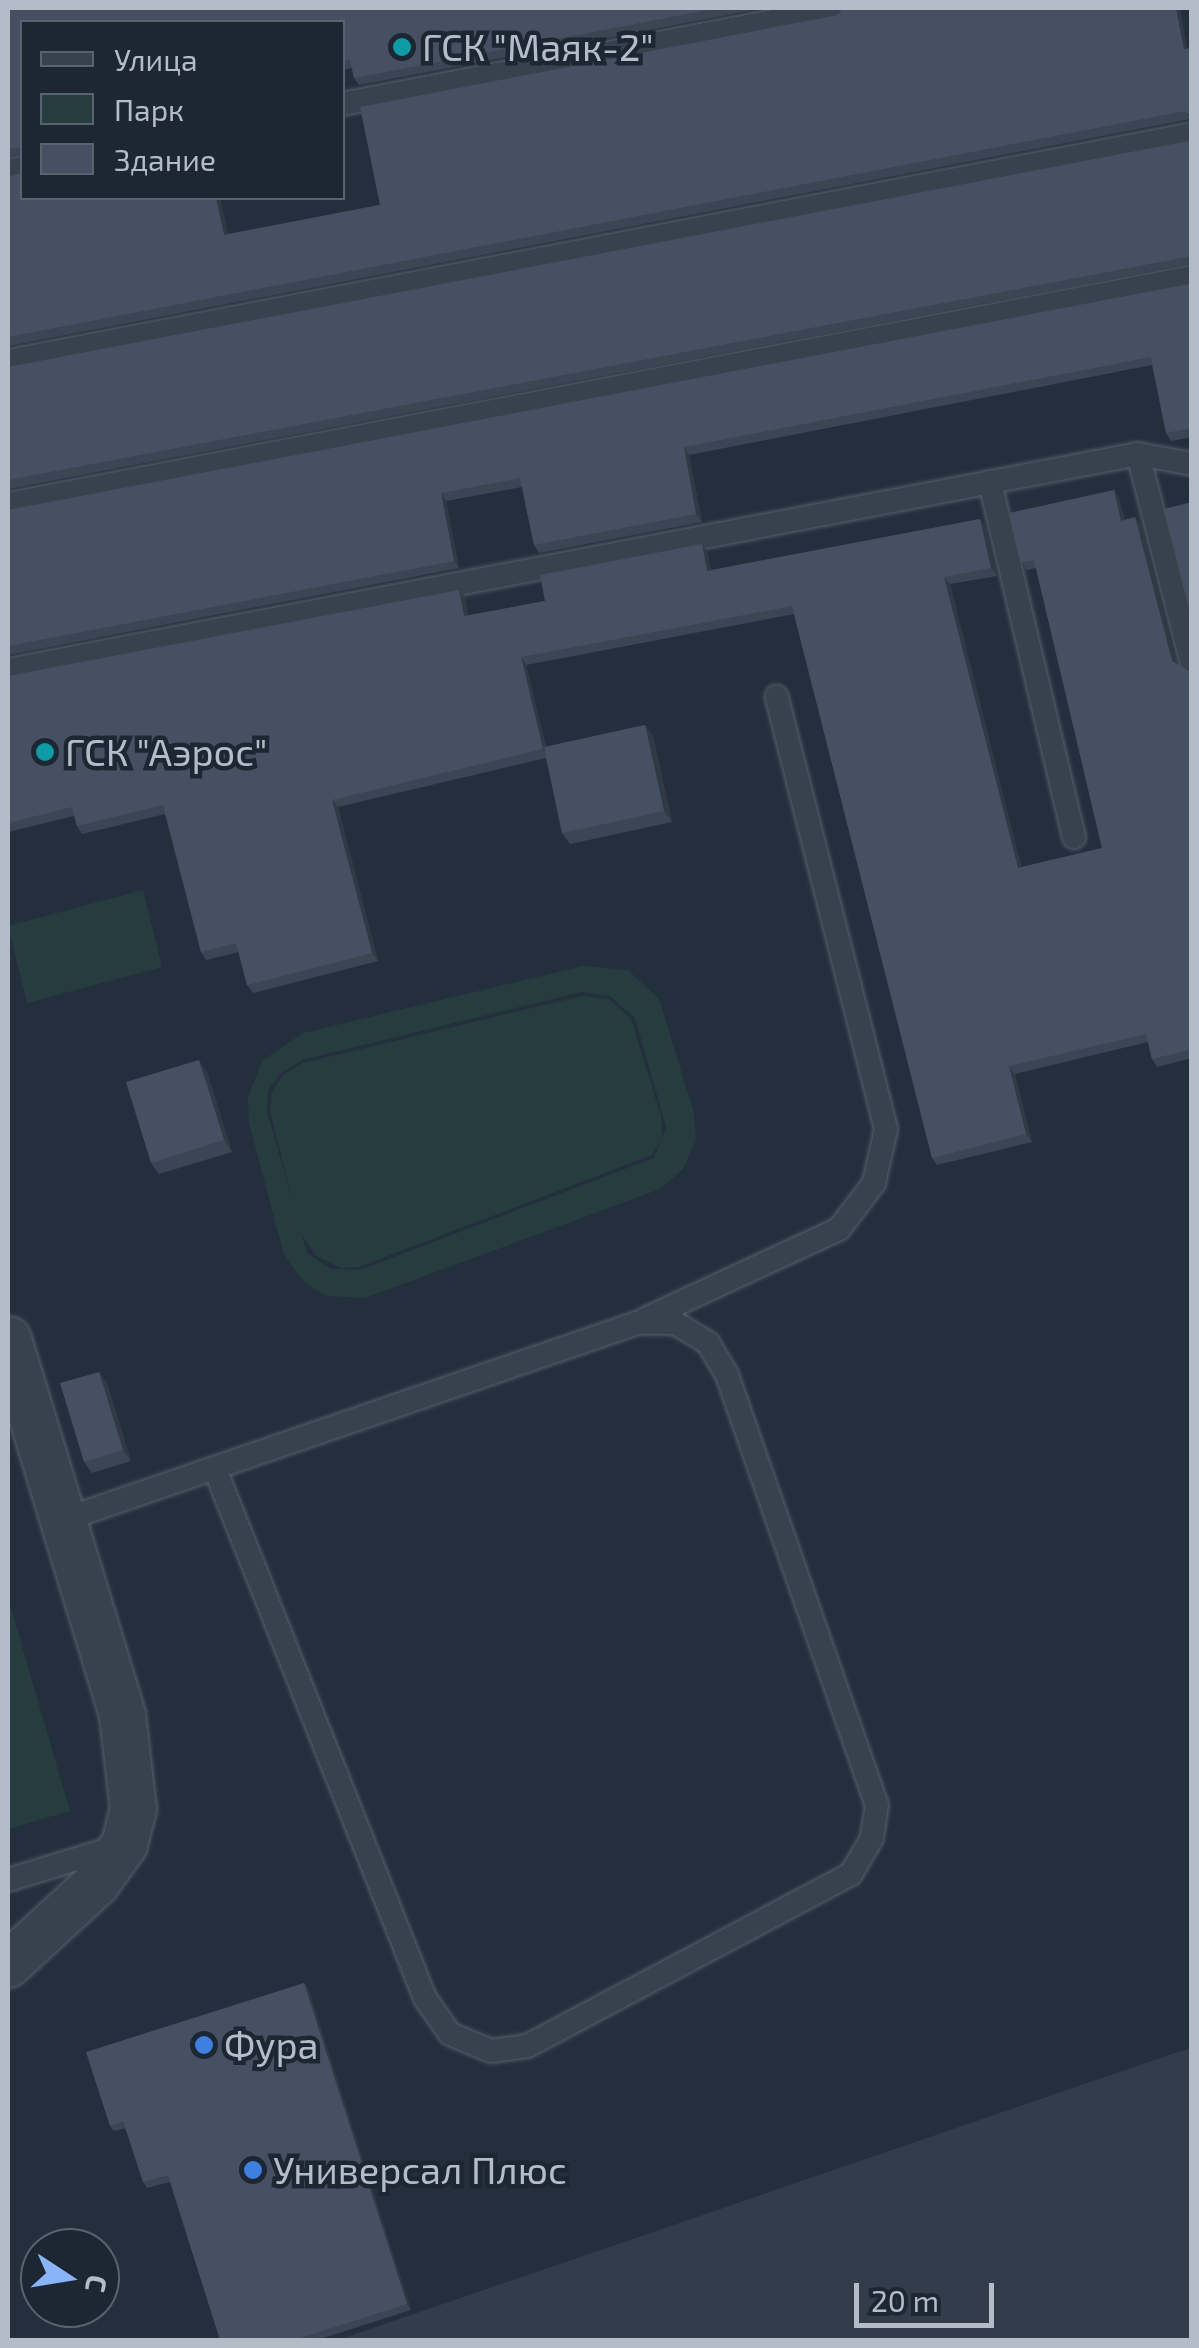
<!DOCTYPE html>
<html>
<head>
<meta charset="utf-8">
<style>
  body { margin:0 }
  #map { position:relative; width:1199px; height:2348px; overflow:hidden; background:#242f3e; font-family:"Exo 2",sans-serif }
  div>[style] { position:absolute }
  .airport>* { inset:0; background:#323c4b }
  .green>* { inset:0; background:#263c3f }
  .roads { filter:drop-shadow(0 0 2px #565f6c) drop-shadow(0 0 2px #565f6c) }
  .lane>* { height:22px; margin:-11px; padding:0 11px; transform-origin:11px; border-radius:11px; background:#38414e }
  .street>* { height:45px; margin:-22.5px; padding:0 22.5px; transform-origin:22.5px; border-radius:22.5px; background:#38414e }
  .wall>* { inset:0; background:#3b4654 }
  .shaded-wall>* { inset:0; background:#303945 }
  .building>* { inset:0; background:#455162 }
  .dots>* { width:28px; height:28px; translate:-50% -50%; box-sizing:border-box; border:5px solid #1d2633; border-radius:50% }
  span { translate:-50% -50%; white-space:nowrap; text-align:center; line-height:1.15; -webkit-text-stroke:9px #1d2633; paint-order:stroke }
  .poi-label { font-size:38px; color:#b4bcc9 }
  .left { translate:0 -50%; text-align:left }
  .frame { position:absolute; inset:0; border:10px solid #b4bcc9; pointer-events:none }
  .legend { position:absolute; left:20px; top:20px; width:325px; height:180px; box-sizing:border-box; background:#1d2633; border:2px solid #59626f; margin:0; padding:12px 18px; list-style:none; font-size:30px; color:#b4bcc9 }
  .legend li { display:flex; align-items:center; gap:20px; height:50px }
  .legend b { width:50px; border:2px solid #59626f }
  .north { position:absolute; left:20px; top:2228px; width:100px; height:100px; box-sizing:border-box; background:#1d2633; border:2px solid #59626f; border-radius:50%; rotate:102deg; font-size:28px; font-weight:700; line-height:40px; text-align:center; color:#b4bcc9 }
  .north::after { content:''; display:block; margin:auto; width:35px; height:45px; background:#8ab4f8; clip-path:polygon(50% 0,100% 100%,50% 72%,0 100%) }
  .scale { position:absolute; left:854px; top:2283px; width:140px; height:45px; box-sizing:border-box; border:5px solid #b4bcc9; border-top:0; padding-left:12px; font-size:30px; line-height:35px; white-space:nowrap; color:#b4bcc9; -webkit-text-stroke:8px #1d2633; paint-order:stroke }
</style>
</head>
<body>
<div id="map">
  <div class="airport">
    <div style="clip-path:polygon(1191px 2048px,1191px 2340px,338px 2340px,1166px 2056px)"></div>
  </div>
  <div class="green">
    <div style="clip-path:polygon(143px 890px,162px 967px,27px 1003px,8px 926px)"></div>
    <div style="clip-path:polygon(evenodd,583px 966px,628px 970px,659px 999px,694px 1113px,696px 1140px,683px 1169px,660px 1189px,365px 1298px,326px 1296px,303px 1281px,284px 1255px,249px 1123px,248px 1097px,262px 1061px,303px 1033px,583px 966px,581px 992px,610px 996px,635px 1018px,666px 1127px,654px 1158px,360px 1270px,330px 1269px,307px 1253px,267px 1111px,268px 1090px,281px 1073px,302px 1060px,581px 992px)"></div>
    <div style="clip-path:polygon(582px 996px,609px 999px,631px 1019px,661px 1116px,662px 1138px,652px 1155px,359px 1267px,341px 1268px,316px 1256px,300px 1232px,270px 1111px,272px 1092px,283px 1075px,303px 1063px)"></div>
    <div style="clip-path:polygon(8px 1598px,70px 1811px,8px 1829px)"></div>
  </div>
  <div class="roads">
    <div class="lane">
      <div style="left:342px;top:104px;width:508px;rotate:-10.89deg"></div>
      <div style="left:8px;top:171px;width:14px;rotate:-12deg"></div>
      <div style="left:8px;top:361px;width:1206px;rotate:-10.85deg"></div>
      <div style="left:1138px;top:454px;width:55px;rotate:10.5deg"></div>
      <div style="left:990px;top:482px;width:365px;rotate:76.7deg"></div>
      <div style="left:8px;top:504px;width:1206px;rotate:-10.85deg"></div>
      <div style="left:8px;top:670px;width:1150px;rotate:-10.82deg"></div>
      <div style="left:1138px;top:454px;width:217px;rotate:75.6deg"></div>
      <div style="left:645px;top:1319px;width:214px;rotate:-24.9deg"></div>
      <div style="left:839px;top:1229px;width:58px;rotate:-52.7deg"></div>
      <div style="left:874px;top:1183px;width:55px;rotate:-77.5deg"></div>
      <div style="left:886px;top:1129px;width:446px;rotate:-104.2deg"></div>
      <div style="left:63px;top:1520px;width:607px;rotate:-18.94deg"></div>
      <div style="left:637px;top:1323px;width:38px"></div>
      <div style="left:675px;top:1323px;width:39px;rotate:31deg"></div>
      <div style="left:708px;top:1343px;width:37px;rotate:59deg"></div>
      <div style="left:727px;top:1375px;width:455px;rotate:70.8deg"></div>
      <div style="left:877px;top:1805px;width:33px;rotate:99deg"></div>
      <div style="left:872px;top:1838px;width:42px;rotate:120.3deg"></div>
      <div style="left:851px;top:1874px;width:367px;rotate:152deg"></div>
      <div style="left:527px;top:2046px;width:36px;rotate:172deg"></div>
      <div style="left:491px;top:2051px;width:44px;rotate:-157.5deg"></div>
      <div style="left:450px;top:2034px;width:44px;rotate:-124.8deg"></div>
      <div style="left:425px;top:1998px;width:569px;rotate:-111.65deg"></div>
      <div style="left:8px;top:1880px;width:113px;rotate:-17deg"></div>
    </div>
    <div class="street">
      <div style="left:8px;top:1339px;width:393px;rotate:73.1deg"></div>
      <div style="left:122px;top:1715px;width:94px;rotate:83.3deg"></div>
      <div style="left:133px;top:1808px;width:37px;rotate:104deg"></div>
      <div style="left:124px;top:1844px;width:48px;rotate:125.7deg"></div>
      <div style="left:96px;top:1883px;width:120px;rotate:137.4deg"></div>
    </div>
  </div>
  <div class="wall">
    <div style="clip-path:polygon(8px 8px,764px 8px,359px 85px,354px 78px,352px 68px,342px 70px,342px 22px,22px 22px,22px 155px,8px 158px)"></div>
    <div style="clip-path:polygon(1192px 48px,1192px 120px,1190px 119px,8px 346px,8px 177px,220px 198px,228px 234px)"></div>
    <div style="clip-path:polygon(1192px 138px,1192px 264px,8px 489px,8px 367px,1189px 141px)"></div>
    <div style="clip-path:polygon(1192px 282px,1192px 437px,1171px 441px,1166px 433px,1152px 365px,689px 455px,702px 522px,539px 553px,534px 545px,522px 487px,446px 501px,459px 568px,8px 655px,8px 510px,1189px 284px)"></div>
    <div style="clip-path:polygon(1114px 490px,1119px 498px,1125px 520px,1135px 517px,1141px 525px,1176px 663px,1189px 671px,1192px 667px,1192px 1058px,1157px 1067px,1152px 1059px,1148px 1042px,1015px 1074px,1032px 1142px,937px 1165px,932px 1158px,794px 614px,526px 665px,546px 747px,645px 725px,653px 736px,672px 822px,570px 844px,562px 833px,546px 758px,338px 807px,378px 961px,253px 993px,247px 985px,239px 952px,206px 960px,201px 952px,165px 814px,82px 834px,77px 826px,74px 816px,8px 832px,8px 676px,459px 590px,465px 598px,468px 616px,545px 601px,702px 544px,707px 552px,711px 570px,980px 519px,985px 527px,997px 576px,950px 584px,1021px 867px,1102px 848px,1036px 568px,1026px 570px,1021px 562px)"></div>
    <div style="clip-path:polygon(207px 1072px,232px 1152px,159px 1174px,151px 1163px)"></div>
    <div style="clip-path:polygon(99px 1372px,107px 1383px,131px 1461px,92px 1473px,84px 1462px)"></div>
    <div style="clip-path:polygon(304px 1983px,308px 1988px,411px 2310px,317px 2340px,220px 2340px,170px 2182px,147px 2188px,143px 2182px,126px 2128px,114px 2131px,110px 2126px)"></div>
  </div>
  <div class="shaded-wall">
    <div style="clip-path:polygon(1176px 8px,1180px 8px,1189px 57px,1184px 49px)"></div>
    <div style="clip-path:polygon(216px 198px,220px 198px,230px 243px,224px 235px)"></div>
    <div style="clip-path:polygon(684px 447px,689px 455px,702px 522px,696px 514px)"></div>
    <div style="clip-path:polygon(1114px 490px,1119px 498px,1127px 528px,1121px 521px)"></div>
    <div style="clip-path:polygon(441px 493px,446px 501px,459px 568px,454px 561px)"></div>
    <div style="clip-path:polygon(1135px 517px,1141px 525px,1178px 669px,1172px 661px)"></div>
    <div style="clip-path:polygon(980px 519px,985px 527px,997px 576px,991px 568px)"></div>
    <div style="clip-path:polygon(702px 544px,707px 552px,713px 578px,707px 571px)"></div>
    <div style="clip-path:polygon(944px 577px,950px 584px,1024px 876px,1018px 868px)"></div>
    <div style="clip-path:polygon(459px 590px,465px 598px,470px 624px,464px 616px)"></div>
    <div style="clip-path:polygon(521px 657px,526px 665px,548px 757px,543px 749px)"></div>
    <div style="clip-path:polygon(645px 725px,653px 736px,672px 822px,664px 811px)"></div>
    <div style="clip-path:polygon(332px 800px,338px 807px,378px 961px,372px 953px)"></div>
    <div style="clip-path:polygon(199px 1060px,207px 1072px,232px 1152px,224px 1140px)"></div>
    <div style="clip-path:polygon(1009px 1066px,1015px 1074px,1032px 1142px,1026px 1134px)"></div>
    <div style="clip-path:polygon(99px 1372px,107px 1383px,131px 1461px,123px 1450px)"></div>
    <div style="clip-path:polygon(304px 1983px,308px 1988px,411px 2310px,407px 2304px)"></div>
  </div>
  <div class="building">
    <div style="clip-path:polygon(8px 8px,718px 8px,354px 78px,350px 60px,342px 61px,342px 22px,22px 22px,22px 147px,8px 149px)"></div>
    <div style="clip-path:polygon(843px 8px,1176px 8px,1184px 49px,1192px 48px,1192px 117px,1185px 111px,8px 337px,8px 177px,22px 173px,22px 198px,216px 198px,224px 235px,380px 205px,360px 107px,838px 15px)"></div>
    <div style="clip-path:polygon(1192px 138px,1192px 256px,8px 480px,8px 367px,1189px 141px)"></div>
    <div style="clip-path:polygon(1192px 282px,1192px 428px,1166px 433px,1151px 357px,684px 447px,696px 514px,534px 545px,520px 478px,441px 493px,454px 561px,8px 646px,8px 510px,1189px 284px)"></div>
    <div style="clip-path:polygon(1114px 490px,1121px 521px,1135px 517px,1172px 661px,1189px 671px,1192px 667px,1192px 1049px,1152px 1059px,1146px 1034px,1009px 1066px,1026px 1134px,932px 1158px,792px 606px,521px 657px,543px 749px,332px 800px,372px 953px,247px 985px,236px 943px,201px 952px,163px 805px,77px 826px,72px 807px,8px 823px,8px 676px,459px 590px,464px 616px,545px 601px,540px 575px,702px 544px,707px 571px,980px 519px,991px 568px,944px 577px,1018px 868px,1102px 848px,1034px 560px,1021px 562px,1009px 513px)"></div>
    <div style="clip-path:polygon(1192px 502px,1192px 615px,1164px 509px)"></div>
    <div style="clip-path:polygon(645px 725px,664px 811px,562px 833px,544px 747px)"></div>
    <div style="clip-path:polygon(199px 1060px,224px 1140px,151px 1163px,126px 1082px)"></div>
    <div style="clip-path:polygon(99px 1372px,123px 1450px,84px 1462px,60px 1383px)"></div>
    <div style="clip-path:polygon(304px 1983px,407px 2304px,294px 2340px,220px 2340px,168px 2175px,143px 2182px,123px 2121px,110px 2126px,86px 2052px)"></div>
  </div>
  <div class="dots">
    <div style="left:402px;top:47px;background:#0f9aa8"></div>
    <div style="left:45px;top:752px;background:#0f9aa8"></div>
    <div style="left:204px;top:2045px;background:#3f7fe0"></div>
    <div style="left:253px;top:2170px;background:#3f7fe0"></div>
  </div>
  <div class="poi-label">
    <span class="left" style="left:422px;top:47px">ГСК "Маяк-2"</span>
    <span class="left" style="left:65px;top:752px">ГСК "Аэрос"</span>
    <span class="left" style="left:224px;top:2045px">Фура</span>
    <span class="left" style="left:273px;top:2170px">Универсал Плюс</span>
  </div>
  <div class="frame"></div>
  <ul class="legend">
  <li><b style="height:12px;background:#38414e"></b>Улица</li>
  <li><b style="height:28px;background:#263c3f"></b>Парк</li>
  <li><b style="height:28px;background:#455162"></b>Здание</li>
  </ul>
  <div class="north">С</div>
  <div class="scale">20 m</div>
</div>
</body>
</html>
